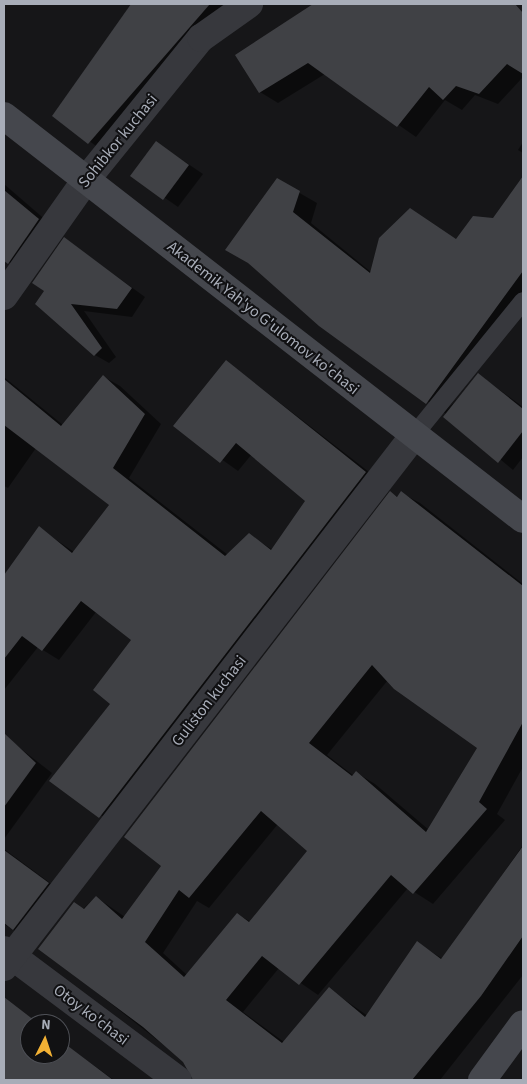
<!DOCTYPE html>
<html>
<head>
<meta charset="utf-8">
<style>
  body { margin:0 }
  #map { position:relative; width:527px; height:1084px; overflow:hidden; background:#161618; font-family:"Source Sans 3",sans-serif }
  div>[style] { position:absolute }
  .shadow>* { inset:0; background:#0007 }
  .building>* { inset:0; background:#404145 }
  .lane>* { height:18px; margin:-9px; padding:0 9px; transform-origin:9px; border-radius:9px; background:#37383d }
  .street>* { height:28px; margin:-14px; padding:0 14px; transform-origin:14px; border-radius:14px; background:#37383d }
  .secondary>* { height:28px; margin:-14px; padding:0 14px; transform-origin:14px; border-radius:14px; background:#45474d }
  span { translate:-50% -50%; white-space:nowrap; text-align:center; line-height:1.15; -webkit-text-stroke:4px #111113; paint-order:stroke }
  .street-label { font-size:16px; color:#a8adb8 }
  .frame { position:absolute; inset:0; border:5px solid #a8adb8; pointer-events:none }
  .north { position:absolute; left:20px; top:1014px; width:50px; height:50px; box-sizing:border-box; background:#111113; border:1px solid #4d4f55; border-radius:50%; rotate:4deg; font-size:14px; font-weight:700; line-height:20px; text-align:center; color:#a8adb8 }
  .north::after { content:''; display:block; margin:auto; width:18px; height:22px; background:#f2b134; clip-path:polygon(50% 0,100% 100%,50% 72%,0 100%) }
</style>
</head>
<body>
<div id="map">
  <div class="shadow">
    <div style="clip-path:polygon(132px 4px,246px 4px,107px 154px,54px 115px)"></div>
    <div style="clip-path:polygon(313px 4px,516px 4px,500px 22px,523px 11px,523px 77px,498px 104px,475px 95px,462px 110px,445px 100px,416px 137px,325px 74px,278px 103px,260px 92px,237px 56px)"></div>
    <div style="clip-path:polygon(523px 142px,523px 153px,518px 150px)"></div>
    <div style="clip-path:polygon(157px 143px,203px 174px,178px 207px,132px 175px)"></div>
    <div style="clip-path:polygon(523px 178px,523px 306px,447px 410px,479px 375px,523px 407px,523px 457px,513px 470px,446px 414px,320px 325px,277px 180px,317px 203px,311px 223px,371px 272px,410px 209px,457px 240px,493px 219px)"></div>
    <div style="clip-path:polygon(4px 184px,56px 229px,25px 273px,4px 259px)"></div>
    <div style="clip-path:polygon(65px 239px,145px 297px,132px 317px,84px 311px,116px 357px,109px 363px,95px 355px,45px 291px)"></div>
    <div style="clip-path:polygon(226px 361px,382px 482px,117px 826px,51px 781px,112px 703px,133px 640px,96px 612px,59px 660px,38px 647px,4px 690px,4px 577px,39px 528px,74px 552px,111px 504px,36px 448px,8px 488px,4px 486px,4px 377px,63px 425px,104px 377px,120px 386px,161px 424px,129px 478px,228px 555px,249px 535px,273px 550px,307px 500px,252px 454px,238px 471px,175px 426px)"></div>
    <div style="clip-path:polygon(evenodd,391px 493px,398px 497px,401px 493px,420px 503px,523px 584px,523px 767px,497px 814px,505px 820px,433px 904px,408px 888px,318px 995px,279px 968px,243px 1012px,284px 1042px,329px 989px,368px 1016px,417px 943px,443px 959px,523px 845px,523px 975px,440px 1080px,194px 1080px,184px 1061px,40px 948px,96px 897px,125px 917px,162px 866px,391px 493px,388px 680px,479px 748px,429px 830px,375px 784px,357px 773px,354px 776px,327px 755px,388px 680px,391px 493px,278px 824px,309px 851px,251px 922px,237px 914px,187px 975px,163px 953px,197px 901px,209px 908px,278px 824px)"></div>
    <div style="clip-path:polygon(7px 738px,52px 773px,4px 839px,4px 742px)"></div>
    <div style="clip-path:polygon(4px 849px,65px 894px,29px 940px,4px 924px)"></div>
    <div style="clip-path:polygon(4px 998px,37px 1024px,30px 1024px,30px 1054px,60px 1054px,60px 1041px,114px 1080px,4px 1080px)"></div>
  </div>
  <div class="building">
    <div style="clip-path:polygon(131px 4px,210px 4px,88px 144px,52px 116px)"></div>
    <div style="clip-path:polygon(313px 4px,515px 4px,523px 13px,523px 74px,507px 64px,479px 94px,456px 86px,443px 100px,429px 87px,397px 127px,308px 63px,259px 93px,235px 55px)"></div>
    <div style="clip-path:polygon(156px 141px,189px 165px,163px 200px,130px 176px)"></div>
    <div style="clip-path:polygon(523px 176px,523px 271px,426px 404px,319px 326px,248px 263px,225px 250px,277px 178px,300px 191px,293px 212px,370px 273px,379px 238px,410px 208px,456px 239px,473px 216px,493px 218px)"></div>
    <div style="clip-path:polygon(4px 190px,39px 219px,8px 264px,4px 261px)"></div>
    <div style="clip-path:polygon(64px 237px,132px 288px,117px 309px,71px 304px,102px 348px,94px 356px,35px 304px,44px 291px,32px 283px)"></div>
    <div style="clip-path:polygon(226px 360px,366px 472px,99px 818px,49px 781px,110px 704px,93px 690px,131px 640px,81px 601px,42px 651px,22px 636px,4px 659px,4px 575px,39px 526px,72px 553px,109px 505px,4px 425px,4px 379px,61px 426px,103px 375px,145px 414px,113px 468px,225px 556px,249px 533px,271px 550px,305px 501px,236px 443px,220px 463px,173px 426px)"></div>
    <div style="clip-path:polygon(478px 373px,523px 409px,523px 431px,498px 463px,443px 417px)"></div>
    <div style="clip-path:polygon(evenodd,390px 491px,397px 497px,401px 491px,523px 586px,523px 722px,479px 802px,487px 809px,413px 894px,391px 875px,299px 985px,262px 956px,226px 1000px,282px 1043px,329px 987px,365px 1017px,417px 941px,441px 959px,523px 846px,523px 936px,481px 996px,412px 1080px,193px 1080px,183px 1062px,143px 1027px,38px 949px,74px 902px,84px 909px,96px 896px,122px 919px,161px 866px,124px 837px,390px 491px,372px 665px,394px 689px,477px 748px,426px 832px,356px 771px,352px 776px,309px 743px,372px 665px,390px 491px,261px 811px,307px 851px,249px 922px,237px 913px,184px 977px,145px 942px,179px 890px,189px 898px,261px 811px)"></div>
    <div style="clip-path:polygon(4px 733px,36px 763px,4px 807px)"></div>
    <div style="clip-path:polygon(4px 850px,49px 883px,13px 930px,4px 923px)"></div>
    <div style="clip-path:polygon(4px 997px,39px 1024px,30px 1024px,30px 1054px,60px 1054px,60px 1040px,113px 1080px,4px 1080px)"></div>
  </div>
  <div class="lane">
    <div style="left:415px;top:434px;width:171px;rotate:-50.9deg"></div>
  </div>
  <div class="street">
    <div style="left:4px;top:296px;width:141px;rotate:-54.8deg"></div>
    <div style="left:85px;top:181px;width:184px;rotate:-51deg"></div>
    <div style="left:201px;top:38px;width:59px;rotate:-35.3deg"></div>
    <div style="left:4px;top:950px;width:217px;rotate:36.8deg"></div>
    <div style="left:4px;top:967px;width:673px;rotate:-52.36deg"></div>
  </div>
  <div class="secondary">
    <div style="left:4px;top:116px;width:657px;rotate:37.83deg"></div>
    <div style="left:482px;top:1080px;width:69px;rotate:-53.8deg"></div>
  </div>
  <div class="street-label">
    <span style="left:118px;top:141px;rotate:-51deg">Sohibkor kuchasi</span>
    <span style="left:263px;top:318px;rotate:38deg">Akademik Yah'yo G'ulomov ko'chasi</span>
    <span style="left:209px;top:701px;rotate:-52deg">Guliston kuchasi</span>
    <span style="left:91px;top:1015px;rotate:37deg">Otoy ko'chasi</span>
  </div>
  <div class="frame"></div>
  <div class="north">N</div>
</div>
</body>
</html>
